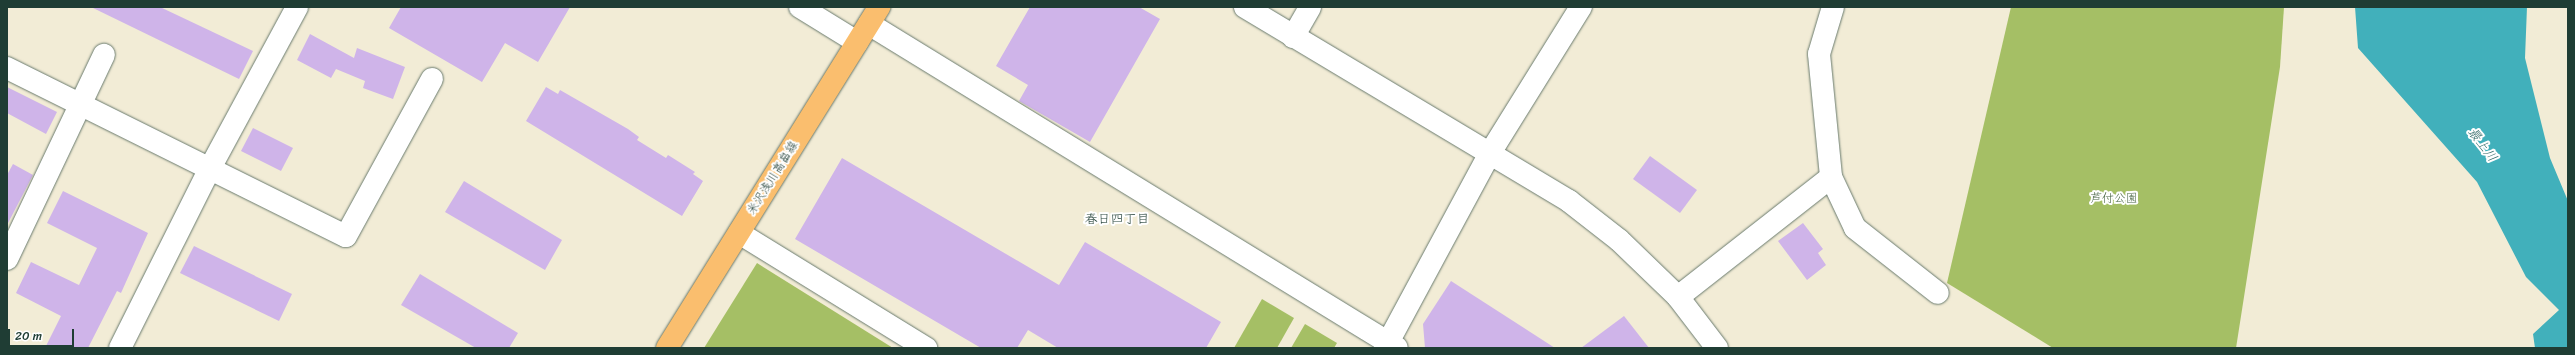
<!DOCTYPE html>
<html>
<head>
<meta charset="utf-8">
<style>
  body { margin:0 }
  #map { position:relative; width:2575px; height:355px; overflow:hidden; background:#f2ecd6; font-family:Sriracha,"Klee One",sans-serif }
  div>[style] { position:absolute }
  .green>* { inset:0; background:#a5bf65 }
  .water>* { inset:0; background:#41b0bb }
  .building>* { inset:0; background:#cfb4e9 }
  .roads { filter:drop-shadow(0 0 1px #697a6d) drop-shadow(0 0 1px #697a6d) }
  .minor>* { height:22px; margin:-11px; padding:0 11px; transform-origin:11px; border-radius:11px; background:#fff }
  .major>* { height:22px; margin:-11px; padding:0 11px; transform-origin:11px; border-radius:11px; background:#fabe6e }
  span { translate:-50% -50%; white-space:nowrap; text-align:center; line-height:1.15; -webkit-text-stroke:4px #fff; paint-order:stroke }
  .street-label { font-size:12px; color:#1f3d34 }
  .park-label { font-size:12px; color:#476443 }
  .water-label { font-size:13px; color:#2b6563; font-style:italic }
  .neighbourhood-label { font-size:13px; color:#1f3d34 }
  .frame { position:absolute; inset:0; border:8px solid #1f3d34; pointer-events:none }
  .scale { position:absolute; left:8px; top:329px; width:66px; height:18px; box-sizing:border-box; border:2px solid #1f3d34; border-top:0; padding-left:5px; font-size:12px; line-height:14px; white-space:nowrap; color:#1f3d34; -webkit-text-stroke:3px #fff; paint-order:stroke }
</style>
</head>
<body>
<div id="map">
  <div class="green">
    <div style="clip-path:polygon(2011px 7px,2284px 7px,2280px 67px,2236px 348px,2053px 348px,1947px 283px)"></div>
    <div style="clip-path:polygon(757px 263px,893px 348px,704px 348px)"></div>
    <div style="clip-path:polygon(1262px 299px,1294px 318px,1277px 348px,1234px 348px)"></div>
    <div style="clip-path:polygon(1305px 324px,1337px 343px,1334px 348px,1291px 348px)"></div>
  </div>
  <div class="water">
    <div style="clip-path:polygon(2355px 7px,2527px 7px,2525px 58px,2550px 158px,2568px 201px,2568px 348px,2535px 348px,2533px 334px,2559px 310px,2526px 277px,2477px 182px,2358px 48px)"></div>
  </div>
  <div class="building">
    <div style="clip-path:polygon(91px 7px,160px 7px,253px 51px,239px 79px)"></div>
    <div style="clip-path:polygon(401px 7px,570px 7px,538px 62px,505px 43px,482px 82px,389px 28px)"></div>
    <div style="clip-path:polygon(1030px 7px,1139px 7px,1160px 19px,1090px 142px,1019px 101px,1028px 85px,996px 66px)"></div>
    <div style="clip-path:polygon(310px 34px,354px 58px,357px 48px,405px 67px,393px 99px,363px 88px,365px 81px,336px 69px,331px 78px,297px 60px)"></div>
    <div style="clip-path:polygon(7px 87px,57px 112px,46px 134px,7px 113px)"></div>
    <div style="clip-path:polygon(546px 87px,558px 94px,560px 90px,628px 129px,639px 137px,637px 140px,666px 158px,668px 155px,695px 172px,693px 174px,703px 181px,682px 216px,526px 121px)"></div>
    <div style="clip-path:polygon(253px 128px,293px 148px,281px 171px,241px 151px)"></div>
    <div style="clip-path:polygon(1650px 156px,1697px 190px,1680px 213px,1633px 179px)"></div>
    <div style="clip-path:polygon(842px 158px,1059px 285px,1085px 242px,1221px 322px,1206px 348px,1058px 348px,1028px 330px,1017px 348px,981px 348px,795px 239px)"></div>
    <div style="clip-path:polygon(13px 164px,33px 175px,7px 225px,7px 175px)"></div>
    <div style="clip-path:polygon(464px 181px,562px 240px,545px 270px,445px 212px)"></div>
    <div style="clip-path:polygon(63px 191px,148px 233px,121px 293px,117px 291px,88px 348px,45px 348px,61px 316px,16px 293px,31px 262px,79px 285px,97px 248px,47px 223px)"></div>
    <div style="clip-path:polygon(1803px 223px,1823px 249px,1818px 253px,1826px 265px,1807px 280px,1778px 241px)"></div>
    <div style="clip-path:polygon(194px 246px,292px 294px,279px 321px,180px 273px)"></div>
    <div style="clip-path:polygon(420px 274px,518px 333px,509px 348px,476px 348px,401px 305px)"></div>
    <div style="clip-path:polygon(1451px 281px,1555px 348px,1425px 348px,1423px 324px)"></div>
    <div style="clip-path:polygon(1624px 316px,1649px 348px,1581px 348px)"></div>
  </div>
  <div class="roads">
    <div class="minor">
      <div style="left:800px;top:7px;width:67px;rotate:31.6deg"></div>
      <div style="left:1245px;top:7px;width:378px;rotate:30.9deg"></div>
      <div style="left:1569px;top:201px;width:63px;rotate:38deg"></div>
      <div style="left:1619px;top:240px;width:82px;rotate:44deg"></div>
      <div style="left:1678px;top:297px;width:64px;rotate:52.6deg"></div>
      <div style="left:1833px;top:7px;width:49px;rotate:106.6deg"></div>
      <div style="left:1819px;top:54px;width:124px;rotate:84.4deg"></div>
      <div style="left:1831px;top:177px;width:56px;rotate:64.8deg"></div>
      <div style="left:1855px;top:228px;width:105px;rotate:38.1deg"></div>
      <div style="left:869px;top:24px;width:619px;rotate:31.53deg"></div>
      <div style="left:1293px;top:37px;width:34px;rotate:-60deg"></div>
      <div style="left:7px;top:68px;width:378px;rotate:26.4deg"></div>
      <div style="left:346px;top:236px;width:179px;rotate:-61.3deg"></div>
      <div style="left:739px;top:233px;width:220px;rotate:31.6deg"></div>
      <div style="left:7px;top:259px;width:226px;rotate:-64.6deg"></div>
      <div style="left:1678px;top:297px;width:194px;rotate:-38.1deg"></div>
      <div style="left:120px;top:348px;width:199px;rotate:-63.4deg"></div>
      <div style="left:209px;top:170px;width:185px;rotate:-61.6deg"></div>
      <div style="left:1385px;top:348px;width:221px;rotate:-61.7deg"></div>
      <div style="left:1490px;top:153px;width:172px;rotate:-58.1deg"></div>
    </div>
    <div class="major">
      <div style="left:667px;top:348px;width:402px;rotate:-58.1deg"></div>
    </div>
  </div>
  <div class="street-label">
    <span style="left:773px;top:178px;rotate:-58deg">米沢浅川高畠線</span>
  </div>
  <div class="park-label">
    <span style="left:2114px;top:199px">芦付公園</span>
  </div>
  <div class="water-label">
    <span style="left:2482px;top:145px;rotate:53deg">最上川</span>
  </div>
  <div class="neighbourhood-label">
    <span style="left:1117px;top:219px">春日四丁目</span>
  </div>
  <div class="frame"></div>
  <div class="scale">20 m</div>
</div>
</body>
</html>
